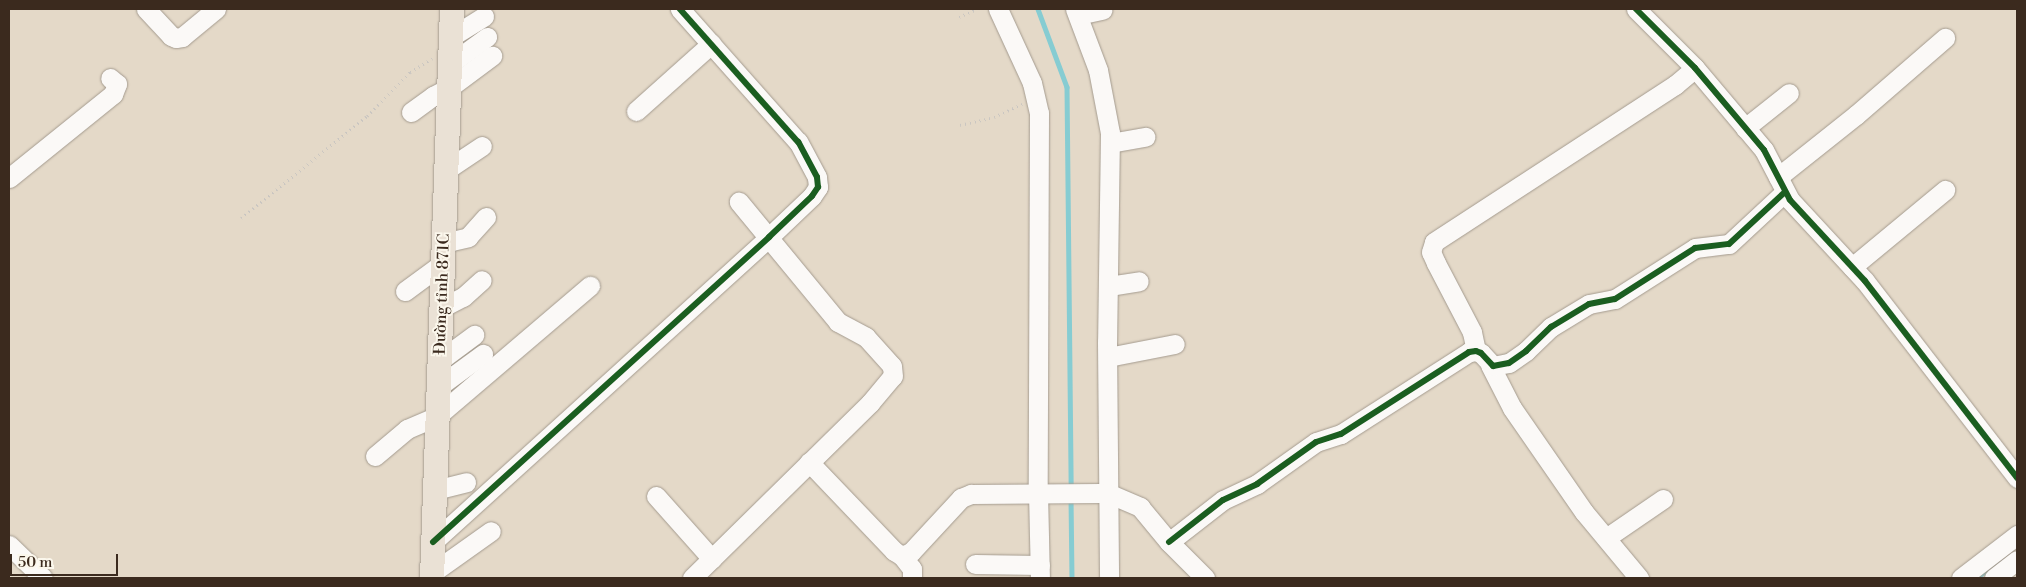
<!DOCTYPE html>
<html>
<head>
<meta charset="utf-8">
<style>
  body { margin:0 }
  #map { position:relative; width:2026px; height:587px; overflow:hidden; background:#e4d9c8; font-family:"Libre Bodoni",serif }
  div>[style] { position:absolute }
  .stream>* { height:4.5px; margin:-2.25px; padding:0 2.25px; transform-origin:2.25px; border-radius:2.25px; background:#86ccd2 }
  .path>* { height:2.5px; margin-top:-1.25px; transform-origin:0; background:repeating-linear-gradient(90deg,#cac6c1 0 1px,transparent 0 5px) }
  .roads { filter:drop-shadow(0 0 1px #a49b8f) drop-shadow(0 0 1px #a49b8f) }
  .minor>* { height:19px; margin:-9.5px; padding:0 9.5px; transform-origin:9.5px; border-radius:9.5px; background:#fbf9f7 }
  .major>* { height:24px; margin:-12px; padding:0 12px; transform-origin:12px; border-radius:12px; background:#eae1d5 }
  .cycleway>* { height:6px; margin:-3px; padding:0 3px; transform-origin:3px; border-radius:3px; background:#1b5e20 }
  span { translate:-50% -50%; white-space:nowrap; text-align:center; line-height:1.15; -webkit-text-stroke:4px #fbf7ec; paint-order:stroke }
  .street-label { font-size:16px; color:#3b2a1e }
  .frame { position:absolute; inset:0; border:10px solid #3b2a1e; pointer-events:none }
  .scale { position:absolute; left:10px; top:554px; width:108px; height:22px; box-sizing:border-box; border:2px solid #3b2a1e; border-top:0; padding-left:6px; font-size:15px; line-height:18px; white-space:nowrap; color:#3b2a1e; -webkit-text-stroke:4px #fbf7ec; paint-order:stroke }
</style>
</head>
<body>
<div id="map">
  <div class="stream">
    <div style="left:1038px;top:9px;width:83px;rotate:69.6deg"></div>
    <div style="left:1067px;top:87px;width:403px;rotate:89.4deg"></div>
    <div style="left:1071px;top:497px;width:81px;rotate:89.3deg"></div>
    <div style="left:1976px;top:578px;width:30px;rotate:-37deg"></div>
  </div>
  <div class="path">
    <div style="left:959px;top:17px;width:20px;rotate:-24deg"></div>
    <div style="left:960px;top:125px;width:35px;rotate:-13deg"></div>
    <div style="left:994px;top:117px;width:31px;rotate:-25deg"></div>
    <div style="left:241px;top:218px;width:162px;rotate:-39deg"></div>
    <div style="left:367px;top:116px;width:62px;rotate:-45.7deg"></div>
    <div style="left:410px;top:72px;width:26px;rotate:-32deg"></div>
  </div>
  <div class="roads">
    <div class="minor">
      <div style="left:146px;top:9px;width:37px;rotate:47deg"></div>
      <div style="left:171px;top:36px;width:5px;rotate:22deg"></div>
      <div style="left:176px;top:38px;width:6px;rotate:-9deg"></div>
      <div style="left:182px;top:37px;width:44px;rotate:-39.5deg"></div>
      <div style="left:998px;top:9px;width:81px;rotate:65.3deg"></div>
      <div style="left:1032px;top:83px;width:31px;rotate:77deg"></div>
      <div style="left:1039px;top:113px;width:379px;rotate:90.2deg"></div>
      <div style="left:1038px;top:492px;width:86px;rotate:88.7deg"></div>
      <div style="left:1075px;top:9px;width:65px;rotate:69.3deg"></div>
      <div style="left:1098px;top:70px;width:64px;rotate:79.2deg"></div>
      <div style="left:1110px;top:133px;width:209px;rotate:90.8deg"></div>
      <div style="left:1107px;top:342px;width:236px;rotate:89.5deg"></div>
      <div style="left:1636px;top:9px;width:83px;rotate:45deg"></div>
      <div style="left:1695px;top:68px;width:107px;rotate:49.9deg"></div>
      <div style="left:1764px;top:150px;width:56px;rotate:62.5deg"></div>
      <div style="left:1790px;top:200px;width:110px;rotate:47.2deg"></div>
      <div style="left:1865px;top:281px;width:249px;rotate:52.3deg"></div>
      <div style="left:1078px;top:15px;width:25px;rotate:-12deg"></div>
      <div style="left:451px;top:37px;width:39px;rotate:-32deg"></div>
      <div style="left:450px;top:64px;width:46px;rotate:-36.1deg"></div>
      <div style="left:636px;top:111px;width:101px;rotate:-41.8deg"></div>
      <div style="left:411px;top:112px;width:27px;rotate:-36deg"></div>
      <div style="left:433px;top:96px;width:18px;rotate:-27deg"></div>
      <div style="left:449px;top:88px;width:54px;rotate:-36.7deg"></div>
      <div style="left:1745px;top:128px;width:56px;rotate:-38.5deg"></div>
      <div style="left:1110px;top:143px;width:36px;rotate:-10deg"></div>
      <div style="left:446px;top:170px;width:43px;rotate:-33.7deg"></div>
      <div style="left:1778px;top:177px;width:100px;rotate:-38.5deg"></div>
      <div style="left:1856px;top:115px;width:118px;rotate:-40.9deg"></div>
      <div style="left:9px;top:178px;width:134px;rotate:-38.9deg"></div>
      <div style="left:113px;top:94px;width:11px;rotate:-68deg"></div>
      <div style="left:117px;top:84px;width:9px;rotate:-139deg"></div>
      <div style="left:443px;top:243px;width:26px;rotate:-13deg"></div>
      <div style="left:468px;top:237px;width:27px;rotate:-48deg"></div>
      <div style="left:1852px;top:267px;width:121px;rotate:-39.6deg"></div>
      <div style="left:1109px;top:286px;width:30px;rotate:-9deg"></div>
      <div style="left:405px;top:291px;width:47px;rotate:-36.4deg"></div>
      <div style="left:441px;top:308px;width:25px;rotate:-27deg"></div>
      <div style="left:463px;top:297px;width:25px;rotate:-42deg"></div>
      <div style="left:1476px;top:351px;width:19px;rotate:-102deg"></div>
      <div style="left:1472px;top:332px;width:78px;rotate:-117.6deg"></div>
      <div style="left:1436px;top:263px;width:12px;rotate:-114deg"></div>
      <div style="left:1431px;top:252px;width:10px;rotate:-73deg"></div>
      <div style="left:1434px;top:242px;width:288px;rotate:-33.1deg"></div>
      <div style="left:1675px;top:85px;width:26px;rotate:-40deg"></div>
      <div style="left:1108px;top:357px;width:68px;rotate:-11deg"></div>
      <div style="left:439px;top:361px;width:44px;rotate:-36.6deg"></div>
      <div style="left:1490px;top:365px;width:48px;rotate:62.9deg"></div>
      <div style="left:1512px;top:408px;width:126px;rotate:55.3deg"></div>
      <div style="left:1584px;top:512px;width:86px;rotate:50.2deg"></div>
      <div style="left:438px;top:387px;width:56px;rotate:-36.3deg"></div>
      <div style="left:375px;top:456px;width:42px;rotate:-40.2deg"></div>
      <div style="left:407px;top:429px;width:33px;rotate:-23deg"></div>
      <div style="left:437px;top:416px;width:201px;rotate:-40.4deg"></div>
      <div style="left:809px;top:462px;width:123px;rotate:46.3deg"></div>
      <div style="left:894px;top:551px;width:9px;rotate:32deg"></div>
      <div style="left:902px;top:556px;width:16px;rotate:52deg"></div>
      <div style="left:912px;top:569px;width:9px;rotate:90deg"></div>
      <div style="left:435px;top:490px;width:32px;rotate:-14deg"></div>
      <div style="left:656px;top:496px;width:84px;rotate:48.4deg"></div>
      <div style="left:1606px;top:538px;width:69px;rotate:-34.4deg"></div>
      <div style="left:433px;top:542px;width:454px;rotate:-42.2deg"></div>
      <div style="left:769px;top:237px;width:59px;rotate:-43.6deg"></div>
      <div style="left:812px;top:196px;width:11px;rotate:-56deg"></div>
      <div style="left:818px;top:187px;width:10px;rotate:-96deg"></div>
      <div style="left:817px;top:177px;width:40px;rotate:-118deg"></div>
      <div style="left:798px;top:142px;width:178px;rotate:-131.6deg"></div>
      <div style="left:1169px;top:542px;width:68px;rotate:-37.9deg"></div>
      <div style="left:1223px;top:500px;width:38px;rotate:-25deg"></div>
      <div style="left:1257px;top:484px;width:72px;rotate:-35.4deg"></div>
      <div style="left:1316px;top:442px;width:26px;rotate:-18deg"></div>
      <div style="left:1341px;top:434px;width:152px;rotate:-32.6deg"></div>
      <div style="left:1469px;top:352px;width:7px;rotate:-8deg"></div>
      <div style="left:1476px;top:351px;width:5px;rotate:22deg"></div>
      <div style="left:1481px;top:353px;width:18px;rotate:47deg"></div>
      <div style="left:1493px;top:366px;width:16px;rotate:-11deg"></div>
      <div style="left:1509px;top:363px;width:21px;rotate:-35deg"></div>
      <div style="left:1526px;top:351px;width:35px;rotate:-44deg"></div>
      <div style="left:1551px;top:327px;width:44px;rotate:-31.2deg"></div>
      <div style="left:1589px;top:304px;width:26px;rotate:-11deg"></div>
      <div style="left:1615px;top:299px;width:95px;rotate:-32.5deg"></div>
      <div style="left:1695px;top:248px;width:34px;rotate:-7deg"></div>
      <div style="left:1729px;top:244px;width:76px;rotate:-42.9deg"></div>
      <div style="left:9px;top:545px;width:47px;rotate:44.1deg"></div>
      <div style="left:902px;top:556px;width:10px;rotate:-24deg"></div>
      <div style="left:911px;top:552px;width:74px;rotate:-47.2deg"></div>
      <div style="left:961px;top:498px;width:11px;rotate:-22deg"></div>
      <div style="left:971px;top:494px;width:130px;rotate:-0.4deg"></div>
      <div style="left:1101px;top:493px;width:9px;rotate:6deg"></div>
      <div style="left:1110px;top:494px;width:33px;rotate:23deg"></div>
      <div style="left:1140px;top:507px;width:45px;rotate:50.4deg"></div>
      <div style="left:1169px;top:542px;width:51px;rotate:45deg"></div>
      <div style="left:975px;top:564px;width:65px;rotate:0.9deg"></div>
      <div style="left:432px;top:573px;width:72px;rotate:-35.4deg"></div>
      <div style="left:692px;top:578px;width:250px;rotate:-44.5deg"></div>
      <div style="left:870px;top:403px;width:35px;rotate:-50deg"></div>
      <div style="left:893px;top:376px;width:10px;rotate:-96deg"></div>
      <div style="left:892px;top:366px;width:39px;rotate:-132deg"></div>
      <div style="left:866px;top:337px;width:32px;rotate:-152deg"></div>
      <div style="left:838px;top:322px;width:156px;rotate:-129.5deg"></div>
      <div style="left:1961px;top:578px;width:71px;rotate:-37.5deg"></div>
      <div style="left:1994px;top:578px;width:29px;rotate:-38deg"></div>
    </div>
    <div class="major">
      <div style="left:432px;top:578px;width:569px;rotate:-87.99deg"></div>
    </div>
  </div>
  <div class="cycleway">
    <div style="left:1636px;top:9px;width:83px;rotate:45deg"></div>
    <div style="left:1695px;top:68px;width:107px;rotate:49.9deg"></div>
    <div style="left:1764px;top:150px;width:56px;rotate:62.5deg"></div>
    <div style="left:1790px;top:200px;width:110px;rotate:47.2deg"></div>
    <div style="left:1865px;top:281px;width:249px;rotate:52.3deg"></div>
    <div style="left:433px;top:542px;width:454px;rotate:-42.2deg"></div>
    <div style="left:769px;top:237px;width:59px;rotate:-43.6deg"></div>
    <div style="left:812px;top:196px;width:11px;rotate:-56deg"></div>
    <div style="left:818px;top:187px;width:10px;rotate:-96deg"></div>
    <div style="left:817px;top:177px;width:40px;rotate:-118deg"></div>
    <div style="left:798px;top:142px;width:178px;rotate:-131.6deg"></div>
    <div style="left:1169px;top:542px;width:68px;rotate:-37.9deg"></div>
    <div style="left:1223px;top:500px;width:38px;rotate:-25deg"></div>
    <div style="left:1257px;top:484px;width:72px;rotate:-35.4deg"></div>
    <div style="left:1316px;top:442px;width:26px;rotate:-18deg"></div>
    <div style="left:1341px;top:434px;width:152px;rotate:-32.6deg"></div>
    <div style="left:1469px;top:352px;width:7px;rotate:-8deg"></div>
    <div style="left:1476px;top:351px;width:5px;rotate:22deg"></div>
    <div style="left:1481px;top:353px;width:18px;rotate:47deg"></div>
    <div style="left:1493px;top:366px;width:16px;rotate:-11deg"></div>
    <div style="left:1509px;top:363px;width:21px;rotate:-35deg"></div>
    <div style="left:1526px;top:351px;width:35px;rotate:-44deg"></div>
    <div style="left:1551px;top:327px;width:44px;rotate:-31.2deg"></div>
    <div style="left:1589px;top:304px;width:26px;rotate:-11deg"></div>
    <div style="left:1615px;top:299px;width:95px;rotate:-32.5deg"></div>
    <div style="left:1695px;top:248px;width:34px;rotate:-7deg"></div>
    <div style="left:1729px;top:244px;width:76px;rotate:-42.9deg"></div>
  </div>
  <div class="street-label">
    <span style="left:442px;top:294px;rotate:-88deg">Đường tỉnh 871C</span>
  </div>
  <div class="frame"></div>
  <div class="scale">50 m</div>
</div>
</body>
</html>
